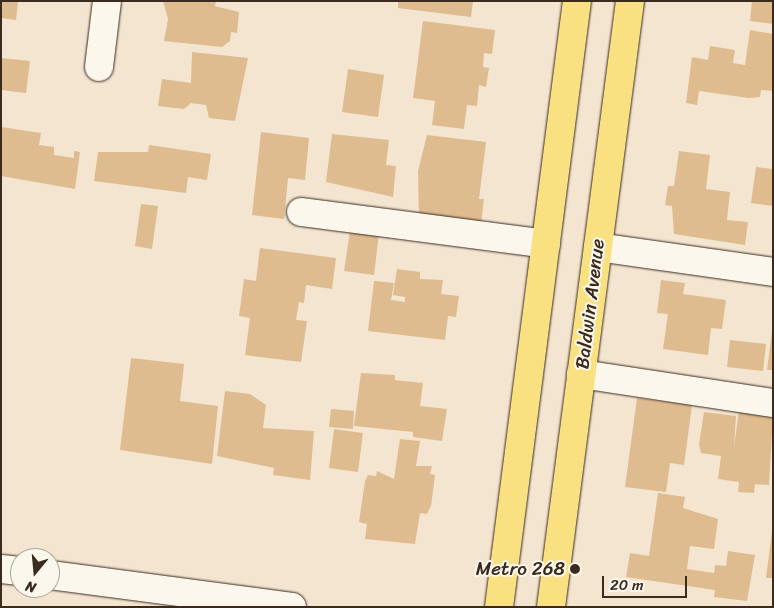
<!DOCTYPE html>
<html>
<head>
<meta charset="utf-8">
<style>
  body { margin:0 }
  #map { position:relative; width:774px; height:608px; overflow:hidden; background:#f3e5d0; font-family:Sriracha,sans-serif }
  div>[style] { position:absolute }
  .building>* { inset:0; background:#dfbb90 }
  .roads { filter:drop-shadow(0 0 1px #3b2a1e) drop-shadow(0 0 1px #3b2a1e) }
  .minor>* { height:28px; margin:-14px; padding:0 14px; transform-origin:14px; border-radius:14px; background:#fbf7ec }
  .major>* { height:28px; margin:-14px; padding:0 14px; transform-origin:14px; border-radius:14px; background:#f9e181 }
  .dots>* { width:14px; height:14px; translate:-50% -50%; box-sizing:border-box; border:2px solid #fbf7ec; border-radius:50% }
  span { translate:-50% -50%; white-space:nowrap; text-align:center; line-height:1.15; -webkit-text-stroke:4px #fbf7ec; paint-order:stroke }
  .street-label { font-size:19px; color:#3b2a1e }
  .poi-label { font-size:19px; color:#3b2a1e }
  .right { translate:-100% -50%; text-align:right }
  .frame { position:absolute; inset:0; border:2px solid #3b2a1e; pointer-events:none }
  .north { position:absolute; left:10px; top:548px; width:50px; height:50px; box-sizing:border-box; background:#fbf7ec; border:1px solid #aea59a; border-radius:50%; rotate:197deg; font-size:14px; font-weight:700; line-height:20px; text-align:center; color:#3b2a1e }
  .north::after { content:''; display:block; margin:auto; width:18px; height:22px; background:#3b2a1e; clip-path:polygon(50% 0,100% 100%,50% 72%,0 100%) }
  .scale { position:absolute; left:602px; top:576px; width:85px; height:22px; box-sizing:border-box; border:2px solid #3b2a1e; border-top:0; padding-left:6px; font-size:15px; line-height:18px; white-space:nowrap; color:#3b2a1e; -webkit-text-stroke:4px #fbf7ec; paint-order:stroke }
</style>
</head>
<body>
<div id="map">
  <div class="building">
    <div style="clip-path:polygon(1px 1px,18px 2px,16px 20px,1px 18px)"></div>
    <div style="clip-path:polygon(163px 1px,216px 1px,215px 6px,239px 12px,237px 33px,231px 32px,230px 41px,222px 47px,164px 41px,168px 19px)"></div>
    <div style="clip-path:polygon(398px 1px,473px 1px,471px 17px,398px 8px)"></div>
    <div style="clip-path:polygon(752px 1px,773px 1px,773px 24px,750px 21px)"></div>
    <div style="clip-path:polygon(423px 21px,495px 30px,492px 54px,484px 53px,483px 67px,489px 68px,486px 87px,479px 85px,477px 106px,467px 105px,464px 129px,432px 125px,435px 101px,413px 98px)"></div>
    <div style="clip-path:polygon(750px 30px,773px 34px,773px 91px,761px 90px,760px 97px,749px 98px,699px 91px,697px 105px,686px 103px,692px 57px,708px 60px,710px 46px,735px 50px,733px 63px,745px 65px)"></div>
    <div style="clip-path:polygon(192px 52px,248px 58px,235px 121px,209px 118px,206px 105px,191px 103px,184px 109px,158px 106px,162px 79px,191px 83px)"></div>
    <div style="clip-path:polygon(1px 58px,30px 61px,26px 93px,1px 90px)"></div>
    <div style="clip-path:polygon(348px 69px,384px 75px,378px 117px,342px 112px)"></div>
    <div style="clip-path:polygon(1px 127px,41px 133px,39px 145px,54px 147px,54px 155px,74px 158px,74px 151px,80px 152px,75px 189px,1px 176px)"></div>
    <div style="clip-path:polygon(261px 132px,309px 138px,305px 180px,288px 178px,284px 219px,252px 215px)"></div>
    <div style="clip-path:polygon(332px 134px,389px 140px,386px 165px,396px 166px,393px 197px,326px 182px)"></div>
    <div style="clip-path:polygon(427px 135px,486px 142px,479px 199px,484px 199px,481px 224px,419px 216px,418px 171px)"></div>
    <div style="clip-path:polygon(149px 145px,211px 154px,207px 180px,188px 177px,186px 193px,94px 181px,98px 152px,148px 152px)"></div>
    <div style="clip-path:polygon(679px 151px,710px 155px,706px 189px,730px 192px,727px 220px,748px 222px,745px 245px,674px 234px,672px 206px,665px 205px,668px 186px,674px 186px)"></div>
    <div style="clip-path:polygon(756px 167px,773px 169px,773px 206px,751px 203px)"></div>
    <div style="clip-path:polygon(141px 204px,158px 206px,152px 249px,135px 246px)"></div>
    <div style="clip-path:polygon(350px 231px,379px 233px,374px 275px,344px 271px)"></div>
    <div style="clip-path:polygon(260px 248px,336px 258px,332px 289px,306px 285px,304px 303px,299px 302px,296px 320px,307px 321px,301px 362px,245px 355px,250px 318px,239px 316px,244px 279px,256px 281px)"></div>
    <div style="clip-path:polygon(397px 269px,420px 272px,420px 279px,443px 280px,441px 294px,459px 296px,456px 317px,448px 316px,445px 340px,368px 331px,374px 281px,394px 283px,391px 300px,405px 302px,405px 297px,393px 295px)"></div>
    <div style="clip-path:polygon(661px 280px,685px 283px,683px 294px,726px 300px,722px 329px,711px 328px,708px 355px,663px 349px,668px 314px,657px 313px)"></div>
    <div style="clip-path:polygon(772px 331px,773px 331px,773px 370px,767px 370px)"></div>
    <div style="clip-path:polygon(730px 340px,766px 344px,763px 371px,727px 367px)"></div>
    <div style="clip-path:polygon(131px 358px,184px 364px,180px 401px,218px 406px,212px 464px,120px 450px)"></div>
    <div style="clip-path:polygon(361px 373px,395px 375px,395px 380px,423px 383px,420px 406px,447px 409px,442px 441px,413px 437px,413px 432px,354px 426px)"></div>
    <div style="clip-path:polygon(225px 391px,250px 394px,266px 405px,263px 428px,314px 431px,310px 480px,273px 475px,274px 468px,217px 456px)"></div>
    <div style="clip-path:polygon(637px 398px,692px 405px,684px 465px,670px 463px,666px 492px,625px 487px)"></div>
    <div style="clip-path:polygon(331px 409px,354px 411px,353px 429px,329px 427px)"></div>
    <div style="clip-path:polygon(739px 410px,773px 415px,769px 485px,755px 484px,754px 493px,738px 492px,739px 482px,718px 479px,721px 456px,701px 453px,699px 444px,704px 412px,736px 416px,734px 447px)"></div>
    <div style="clip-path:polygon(334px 429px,363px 433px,358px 472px,329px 468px)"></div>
    <div style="clip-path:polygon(400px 439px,420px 441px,416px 466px,432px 466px,430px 474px,435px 475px,431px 506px,427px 514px,420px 513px,415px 544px,365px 539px,367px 524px,359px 522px,365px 481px,368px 475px,376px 476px,377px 471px,394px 479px)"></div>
    <div style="clip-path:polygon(658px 493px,685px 497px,683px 508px,718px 519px,714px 549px,690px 546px,687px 569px,714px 573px,715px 565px,726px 566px,728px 551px,755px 555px,747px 601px,714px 597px,715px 590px,626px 577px,630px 553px,649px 556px)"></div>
    <div style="clip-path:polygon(772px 531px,773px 531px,773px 578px,766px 578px)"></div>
  </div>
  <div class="roads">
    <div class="minor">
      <div style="left:99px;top:67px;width:66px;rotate:-83.1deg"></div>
      <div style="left:301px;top:212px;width:247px;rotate:7.4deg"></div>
      <div style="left:598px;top:247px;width:177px;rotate:8.1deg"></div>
      <div style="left:581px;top:374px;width:194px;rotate:8.6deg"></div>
      <div style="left:1px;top:569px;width:19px;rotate:6deg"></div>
      <div style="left:50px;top:575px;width:244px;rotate:7.5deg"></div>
    </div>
    <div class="major">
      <div style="left:499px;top:607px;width:611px;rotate:-82.67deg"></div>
      <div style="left:551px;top:607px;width:611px;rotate:-82.57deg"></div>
    </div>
  </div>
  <div class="dots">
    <div style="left:575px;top:569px;background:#3b2a1e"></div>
  </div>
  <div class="street-label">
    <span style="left:590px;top:304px;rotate:-83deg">Baldwin Avenue</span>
  </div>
  <div class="poi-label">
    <span class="right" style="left:565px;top:569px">Metro 268</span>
  </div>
  <div class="frame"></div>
  <div class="north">N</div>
  <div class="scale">20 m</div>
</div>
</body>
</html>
